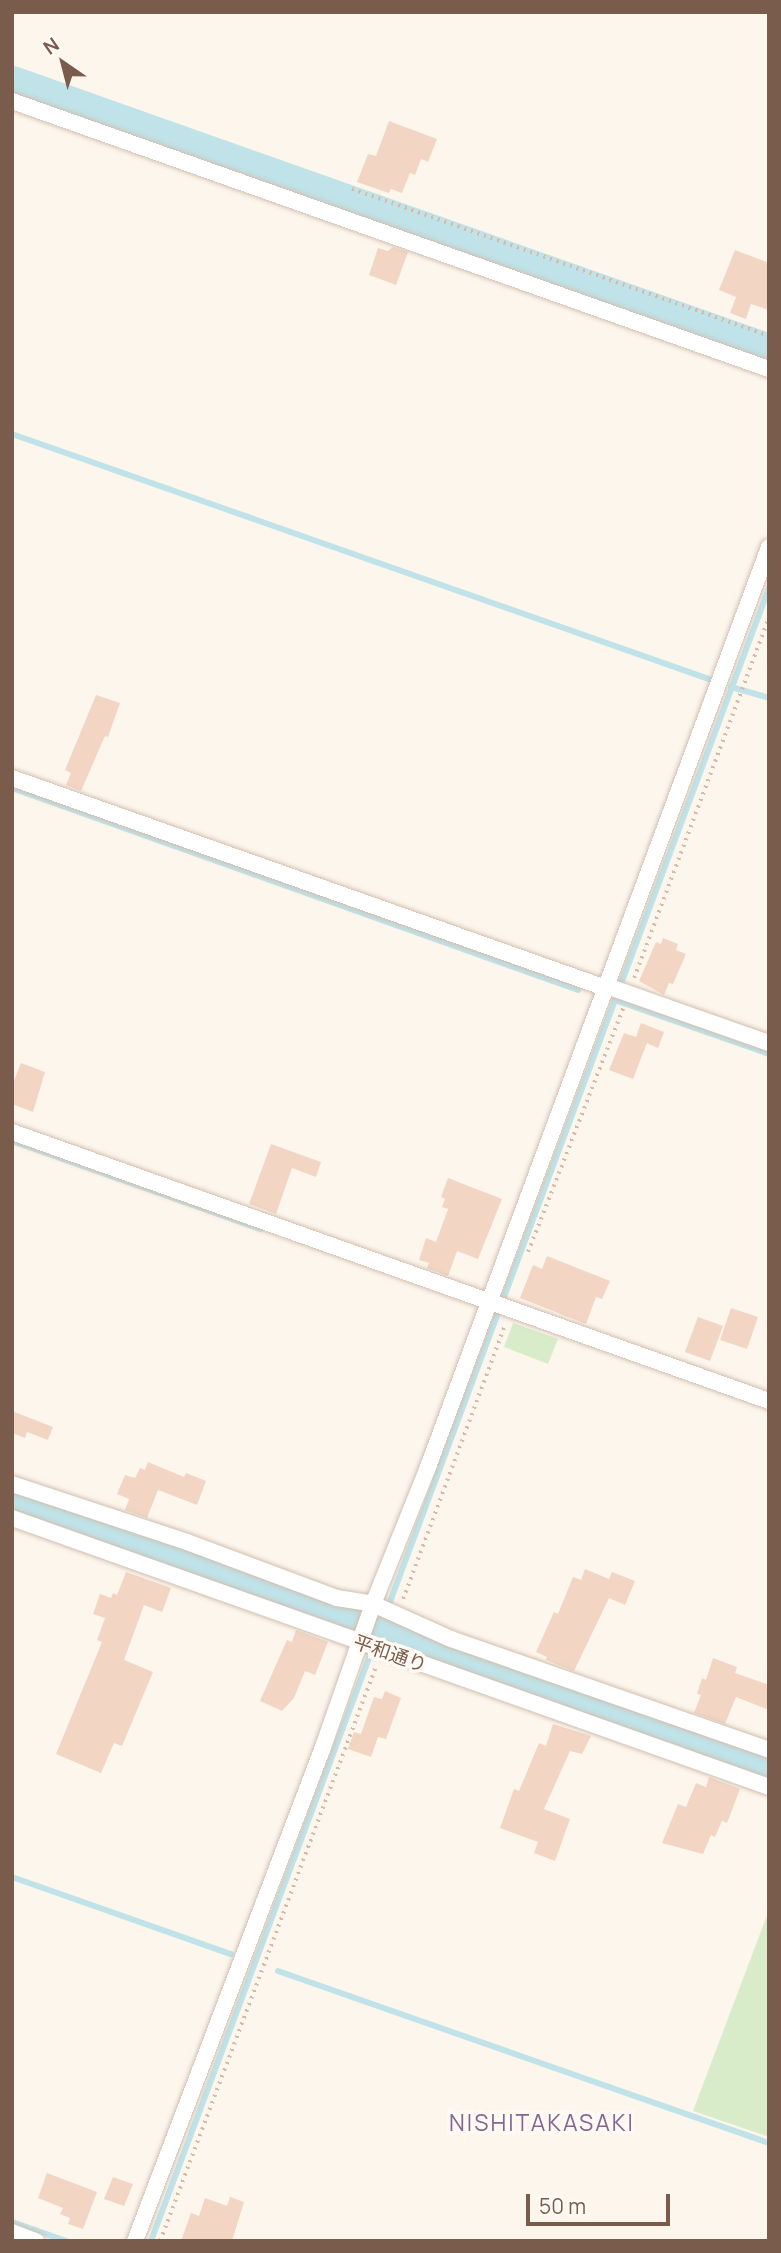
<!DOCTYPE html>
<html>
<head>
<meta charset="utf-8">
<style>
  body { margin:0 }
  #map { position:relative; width:781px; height:2253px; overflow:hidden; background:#fdf6ec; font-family:Manrope,"Noto Sans JP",sans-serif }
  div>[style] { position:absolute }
  .green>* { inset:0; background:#d8ecc9 }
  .stream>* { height:6px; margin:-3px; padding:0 3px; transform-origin:3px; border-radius:3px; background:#bfe3e8 }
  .river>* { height:35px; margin:-17.5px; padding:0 17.5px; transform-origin:17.5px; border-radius:17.5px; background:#bfe3e8 }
  .building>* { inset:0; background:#f3d5c3 }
  .path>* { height:3.5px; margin-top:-1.75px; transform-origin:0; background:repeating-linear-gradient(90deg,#d9b8a5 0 2px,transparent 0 7px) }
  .roads { filter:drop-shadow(0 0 2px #d1beb0) drop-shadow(0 0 2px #d1beb0) }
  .minor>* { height:16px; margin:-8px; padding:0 8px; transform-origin:8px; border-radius:8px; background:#fff }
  span { translate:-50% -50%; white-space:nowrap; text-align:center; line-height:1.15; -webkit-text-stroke:7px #fffaf3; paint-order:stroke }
  .street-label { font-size:19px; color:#7a5c4d }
  .quarter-label { font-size:23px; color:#846695; letter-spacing:2px }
  .frame { position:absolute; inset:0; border:14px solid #7a5c4d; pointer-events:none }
  .north { position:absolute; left:28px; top:28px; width:70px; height:70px; -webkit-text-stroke:5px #fffaf3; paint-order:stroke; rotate:325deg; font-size:19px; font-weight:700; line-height:28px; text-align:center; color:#7a5c4d }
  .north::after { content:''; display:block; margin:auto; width:24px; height:32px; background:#7a5c4d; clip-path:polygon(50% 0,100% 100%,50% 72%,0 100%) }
  .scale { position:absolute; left:526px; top:2194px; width:144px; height:32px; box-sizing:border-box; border:4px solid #7a5c4d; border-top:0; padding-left:9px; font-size:21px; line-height:24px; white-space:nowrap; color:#7a5c4d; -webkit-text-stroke:5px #fffaf3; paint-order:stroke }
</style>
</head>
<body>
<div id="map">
  <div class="green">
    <div style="clip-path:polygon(513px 1323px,558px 1339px,548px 1364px,504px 1347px)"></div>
    <div style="clip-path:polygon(769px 1910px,769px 2137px,693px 2111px)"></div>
  </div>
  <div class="stream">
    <div style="left:12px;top:434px;width:739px;rotate:19.37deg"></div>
    <div style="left:731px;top:687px;width:40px;rotate:16deg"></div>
    <div style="left:12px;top:788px;width:601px;rotate:19.64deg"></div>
    <div style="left:615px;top:1000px;width:163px;rotate:19.3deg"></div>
    <div style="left:12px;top:1141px;width:264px;rotate:19.5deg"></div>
    <div style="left:12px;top:1877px;width:232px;rotate:19.4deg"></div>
    <div style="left:278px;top:1971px;width:520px;rotate:19.31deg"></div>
    <div style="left:12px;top:2222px;width:57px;rotate:19.4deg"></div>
    <div style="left:151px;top:2241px;width:1765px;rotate:-69.5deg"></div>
  </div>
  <div class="river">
    <div style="left:12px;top:83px;width:803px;rotate:19.5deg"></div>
    <div style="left:12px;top:1499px;width:803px;rotate:19.43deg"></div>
  </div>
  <div class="building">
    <div style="clip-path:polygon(389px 121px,437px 139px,428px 162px,421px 159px,415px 175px,410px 173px,402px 193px,391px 189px,389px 193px,357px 182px,368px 154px,376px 156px)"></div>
    <div style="clip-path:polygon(393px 247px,408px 252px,396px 285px,369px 275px,378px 248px,388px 251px)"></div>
    <div style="clip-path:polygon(735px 250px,769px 263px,769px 310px,751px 304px,746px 319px,730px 313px,736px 297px,719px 290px)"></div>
    <div style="clip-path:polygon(96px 695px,120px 703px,108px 737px,105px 736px,81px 791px,66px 785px,71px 773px,65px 770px)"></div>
    <div style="clip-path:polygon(663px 938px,678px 944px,676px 950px,686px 954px,673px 984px,669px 983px,664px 995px,639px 981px,656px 942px,661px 944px)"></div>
    <div style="clip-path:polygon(641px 1023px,664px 1032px,658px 1048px,647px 1043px,633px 1079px,609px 1070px,624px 1033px,636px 1037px)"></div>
    <div style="clip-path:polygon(21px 1063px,45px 1072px,33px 1112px,12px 1104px,12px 1086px)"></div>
    <div style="clip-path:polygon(271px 1144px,321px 1162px,316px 1177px,292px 1168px,276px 1214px,249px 1204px)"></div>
    <div style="clip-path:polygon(448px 1178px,502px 1199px,478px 1259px,457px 1251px,448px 1276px,427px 1268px,429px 1263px,419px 1260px,426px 1238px,436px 1242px,448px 1209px,442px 1207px,445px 1199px,441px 1197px)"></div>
    <div style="clip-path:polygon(547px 1256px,610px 1281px,602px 1299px,596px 1297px,586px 1324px,520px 1298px,533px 1265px,542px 1269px)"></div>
    <div style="clip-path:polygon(731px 1308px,758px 1317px,747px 1349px,720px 1340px)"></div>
    <div style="clip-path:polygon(698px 1317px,723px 1326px,710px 1361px,685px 1352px)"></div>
    <div style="clip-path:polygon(12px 1411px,53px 1427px,48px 1440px,27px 1432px,25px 1438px,12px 1433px)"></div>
    <div style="clip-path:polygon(148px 1462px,184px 1477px,186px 1473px,206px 1481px,197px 1505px,158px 1490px,147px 1518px,125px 1510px,129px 1499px,117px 1494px,125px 1475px,135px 1478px,140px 1468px,145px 1470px)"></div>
    <div style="clip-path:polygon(585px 1569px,609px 1579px,612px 1572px,635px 1581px,625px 1605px,609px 1598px,574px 1671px,546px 1660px,547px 1657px,536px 1652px,554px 1612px,558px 1614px,573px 1577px,581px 1580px)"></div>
    <div style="clip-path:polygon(126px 1572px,171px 1588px,162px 1612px,144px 1605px,124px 1660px,153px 1672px,122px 1746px,114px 1743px,101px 1773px,56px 1754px,102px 1642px,97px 1640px,105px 1618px,93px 1614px,100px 1594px,111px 1598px,113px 1593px,117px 1595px)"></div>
    <div style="clip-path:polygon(296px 1630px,328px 1642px,315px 1675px,305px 1671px,294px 1698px,282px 1711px,260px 1701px,287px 1640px,292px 1642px)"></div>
    <div style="clip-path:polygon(713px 1658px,737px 1667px,735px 1673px,769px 1685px,769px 1710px,736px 1697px,725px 1724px,694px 1713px,701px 1695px,697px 1694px,702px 1678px,706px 1680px)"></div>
    <div style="clip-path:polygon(385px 1691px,401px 1698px,386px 1739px,378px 1737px,371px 1757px,348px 1749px,354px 1732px,361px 1734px,374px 1697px,382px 1699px)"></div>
    <div style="clip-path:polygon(553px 1724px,591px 1736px,582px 1754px,570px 1751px,544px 1809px,570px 1819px,555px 1861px,534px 1853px,538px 1842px,500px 1828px,514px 1789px,519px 1791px,539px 1743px,546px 1746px)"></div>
    <div style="clip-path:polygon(709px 1777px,740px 1789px,727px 1823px,722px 1821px,715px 1837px,711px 1835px,703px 1854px,662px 1843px,678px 1804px,686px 1807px,696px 1783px,706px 1787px)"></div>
    <div style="clip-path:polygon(47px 2173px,97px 2192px,83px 2229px,68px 2224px,70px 2218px,60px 2214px,63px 2208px,38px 2198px)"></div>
    <div style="clip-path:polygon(113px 2177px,133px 2184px,124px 2206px,104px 2199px)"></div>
    <div style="clip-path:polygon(230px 2197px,244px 2202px,232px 2241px,181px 2241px,191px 2213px,199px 2216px,205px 2198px,227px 2206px)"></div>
  </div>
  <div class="path">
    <div style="left:352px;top:189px;width:442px;rotate:19.4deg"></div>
    <div style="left:634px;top:978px;width:385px;rotate:-69.5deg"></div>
    <div style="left:528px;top:1252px;width:262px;rotate:-68.7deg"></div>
    <div style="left:403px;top:1599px;width:293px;rotate:-69.6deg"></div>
    <div style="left:160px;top:2241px;width:614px;rotate:-69.41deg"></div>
  </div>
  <div class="roads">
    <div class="minor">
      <div style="left:12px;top:101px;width:803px;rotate:19.5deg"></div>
      <div style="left:12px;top:778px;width:627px;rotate:19.48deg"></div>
      <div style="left:604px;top:985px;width:175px;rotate:19.4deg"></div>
      <div style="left:12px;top:1132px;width:803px;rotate:19.56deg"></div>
      <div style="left:12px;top:1484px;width:184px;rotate:18.3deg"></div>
      <div style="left:187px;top:1542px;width:160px;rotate:20.5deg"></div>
      <div style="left:337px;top:1598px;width:36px;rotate:9deg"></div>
      <div style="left:373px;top:1604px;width:85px;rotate:24.2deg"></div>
      <div style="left:451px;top:1639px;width:337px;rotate:19.2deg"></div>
      <div style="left:12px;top:1518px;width:803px;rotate:19.56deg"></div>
      <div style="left:12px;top:2232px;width:26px;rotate:21deg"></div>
      <div style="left:135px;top:2241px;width:529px;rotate:-69.16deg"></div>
      <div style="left:323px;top:1747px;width:151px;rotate:-70.7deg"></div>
      <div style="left:373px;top:1604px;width:148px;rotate:-68.1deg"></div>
      <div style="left:428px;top:1467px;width:981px;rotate:-69.66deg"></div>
    </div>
  </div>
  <div class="street-label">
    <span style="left:390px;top:1654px;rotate:19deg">平和通り</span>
  </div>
  <div class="quarter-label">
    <span style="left:542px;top:2122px">NISHITAKASAKI</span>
  </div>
  <div class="frame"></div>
  <div class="north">N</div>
  <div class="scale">50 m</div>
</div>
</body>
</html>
